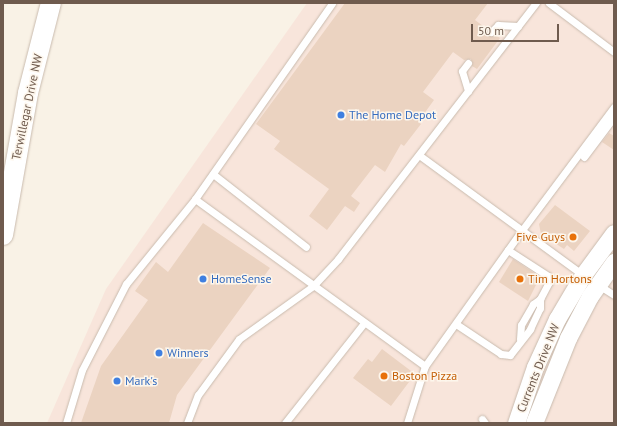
<!DOCTYPE html>
<html>
<head>
<meta charset="utf-8">
<style>
  body { margin:0 }
  #map { position:relative; width:617px; height:426px; overflow:hidden; background:#f9f2e6; font-family:"PT Sans",sans-serif }
  div>[style] { position:absolute }
  .commercial>* { inset:0; background:#f8e5db }
  .building>* { inset:0; background:#ebd3c1 }
  .roads { filter:drop-shadow(0 0 1px #c9bbae) drop-shadow(0 0 1px #c9bbae) }
  .service>* { height:7px; margin:-3.5px; padding:0 3.5px; transform-origin:3.5px; border-radius:3.5px; background:#fff }
  .tertiary>* { height:17px; margin:-8.5px; padding:0 8.5px; transform-origin:8.5px; border-radius:8.5px; background:#fff }
  .secondary>* { height:20px; margin:-10px; padding:0 10px; transform-origin:10px; border-radius:10px; background:#fff }
  .dots>* { width:11px; height:11px; translate:-50% -50%; box-sizing:border-box; border:2px solid #fdf6ec; border-radius:50% }
  span { translate:-50% -50%; white-space:nowrap; text-align:center; line-height:1.15; -webkit-text-stroke:3px #fdf6ec; paint-order:stroke }
  .street-label { font-size:12px; color:#6f5b4e }
  .shop-label { font-size:12px; color:#366cbe }
  .left { translate:0 -50%; text-align:left }
  .food-label { font-size:12px; color:#c56008 }
  .right { translate:-100% -50%; text-align:right }
  .frame { position:absolute; inset:0; border:4px solid #6f5b4e; pointer-events:none }
  .scale { position:absolute; left:471px; top:24px; width:88px; height:18px; box-sizing:border-box; border:2px solid #6f5b4e; border-top:0; padding-left:5px; font-size:12px; line-height:14px; white-space:nowrap; color:#6f5b4e; -webkit-text-stroke:3px #fdf6ec; paint-order:stroke }
</style>
</head>
<body>
<div id="map">
  <div class="commercial">
    <div style="clip-path:polygon(307px 3px,614px 3px,614px 423px,47px 423px,106px 289px)"></div>
  </div>
  <div class="building">
    <div style="clip-path:polygon(345px 3px,488px 3px,475px 20px,487px 29px,488px 36px,495px 35px,500px 38px,477px 69px,472px 66px,471px 59px,464px 60px,453px 52px,423px 92px,434px 100px,418px 122px,421px 124px,404px 146px,401px 144px,385px 172px,375px 165px,351px 196px,360px 203px,354px 212px,345px 206px,327px 230px,309px 216px,329px 189px,274px 149px,280px 141px,256px 124px)"></div>
    <div style="clip-path:polygon(609px 133px,614px 136px,614px 150px,602px 142px)"></div>
    <div style="clip-path:polygon(555px 205px,590px 231px,574px 251px,567px 245px,564px 249px,541px 234px,539px 224px)"></div>
    <div style="clip-path:polygon(203px 223px,270px 268px,177px 395px,169px 423px,81px 423px,101px 366px,148px 300px,135px 291px,156px 262px,168px 272px)"></div>
    <div style="clip-path:polygon(513px 259px,540px 277px,528px 301px,499px 282px)"></div>
    <div style="clip-path:polygon(382px 349px,415px 374px,391px 406px,353px 378px,368px 359px,372px 362px)"></div>
  </div>
  <div class="roads">
    <div class="service">
      <div style="left:549px;top:3px;width:81px;rotate:37deg"></div>
      <div style="left:491px;top:32px;width:10px;rotate:-45deg"></div>
      <div style="left:498px;top:25px;width:20px;rotate:3deg"></div>
      <div style="left:468px;top:63px;width:10px;rotate:127deg"></div>
      <div style="left:462px;top:71px;width:21px;rotate:73deg"></div>
      <div style="left:419px;top:155px;width:203px;rotate:36.2deg"></div>
      <div style="left:584px;top:157px;width:50px;rotate:-53.1deg"></div>
      <div style="left:213px;top:174px;width:118px;rotate:38.1deg"></div>
      <div style="left:195px;top:199px;width:284px;rotate:36deg"></div>
      <div style="left:597px;top:284px;width:20px;rotate:33deg"></div>
      <div style="left:456px;top:324px;width:54px;rotate:33.7deg"></div>
      <div style="left:501px;top:354px;width:9px;rotate:6deg"></div>
      <div style="left:510px;top:355px;width:33px;rotate:-52deg"></div>
      <div style="left:530px;top:329px;width:23px;rotate:-65deg"></div>
      <div style="left:540px;top:308px;width:9px;rotate:-90deg"></div>
      <div style="left:540px;top:299px;width:19px;rotate:-62deg"></div>
      <div style="left:549px;top:282px;width:6px;rotate:-99deg"></div>
      <div style="left:548px;top:276px;width:48px;rotate:-147deg"></div>
      <div style="left:520px;top:339px;width:14px;rotate:-86deg"></div>
      <div style="left:521px;top:325px;width:24px;rotate:-60deg"></div>
      <div style="left:533px;top:304px;width:9px;rotate:-36deg"></div>
      <div style="left:482px;top:419px;width:5px;rotate:53deg"></div>
      <div style="left:66px;top:423px;width:55px;rotate:-73.2deg"></div>
      <div style="left:82px;top:370px;width:97px;rotate:-62.9deg"></div>
      <div style="left:126px;top:284px;width:109px;rotate:-50.9deg"></div>
      <div style="left:195px;top:199px;width:239px;rotate:-55deg"></div>
      <div style="left:187px;top:423px;width:30px;rotate:-69deg"></div>
      <div style="left:198px;top:395px;width:69px;rotate:-53.8deg"></div>
      <div style="left:239px;top:339px;width:91px;rotate:-35.6deg"></div>
      <div style="left:313px;top:286px;width:37px;rotate:-47deg"></div>
      <div style="left:338px;top:259px;width:324px;rotate:-52.3deg"></div>
      <div style="left:285px;top:423px;width:127px;rotate:-51.7deg"></div>
      <div style="left:407px;top:423px;width:60px;rotate:-72.5deg"></div>
      <div style="left:425px;top:366px;width:167px;rotate:-54.5deg"></div>
      <div style="left:522px;top:230px;width:154px;rotate:-53.2deg"></div>
    </div>
    <div class="tertiary">
      <div style="left:516px;top:423px;width:59px;rotate:-71.3deg"></div>
      <div style="left:535px;top:367px;width:53px;rotate:-65.4deg"></div>
      <div style="left:557px;top:319px;width:51px;rotate:-59.4deg"></div>
      <div style="left:583px;top:275px;width:52px;rotate:-53.6deg"></div>
      <div style="left:534px;top:423px;width:92px;rotate:-68.2deg"></div>
      <div style="left:568px;top:338px;width:47px;rotate:-62.4deg"></div>
      <div style="left:590px;top:296px;width:42px;rotate:-54.8deg"></div>
    </div>
    <div class="secondary">
      <div style="left:3px;top:235px;width:144px;rotate:-80deg"></div>
      <div style="left:28px;top:93px;width:93px;rotate:-75.7deg"></div>
    </div>
  </div>
  <div class="dots">
    <div style="left:341px;top:115px;background:#3f7fe0"></div>
    <div style="left:573px;top:237px;background:#e8710a"></div>
    <div style="left:203px;top:279px;background:#3f7fe0"></div>
    <div style="left:520px;top:279px;background:#e8710a"></div>
    <div style="left:159px;top:353px;background:#3f7fe0"></div>
    <div style="left:384px;top:376px;background:#e8710a"></div>
    <div style="left:117px;top:381px;background:#3f7fe0"></div>
  </div>
  <div class="street-label">
    <span style="left:27px;top:107px;rotate:-78deg">Terwillegar Drive NW</span>
    <span style="left:538px;top:368px;rotate:-68deg">Currents Drive NW</span>
  </div>
  <div class="shop-label">
    <span class="left" style="left:349px;top:115px">The Home Depot</span>
    <span class="left" style="left:211px;top:279px">HomeSense</span>
    <span class="left" style="left:167px;top:353px">Winners</span>
    <span class="left" style="left:125px;top:381px">Mark's</span>
  </div>
  <div class="food-label">
    <span class="right" style="left:565px;top:237px">Five Guys</span>
    <span class="left" style="left:528px;top:279px">Tim Hortons</span>
    <span class="left" style="left:392px;top:376px">Boston Pizza</span>
  </div>
  <div class="frame"></div>
  <div class="scale">50 m</div>
</div>
</body>
</html>
